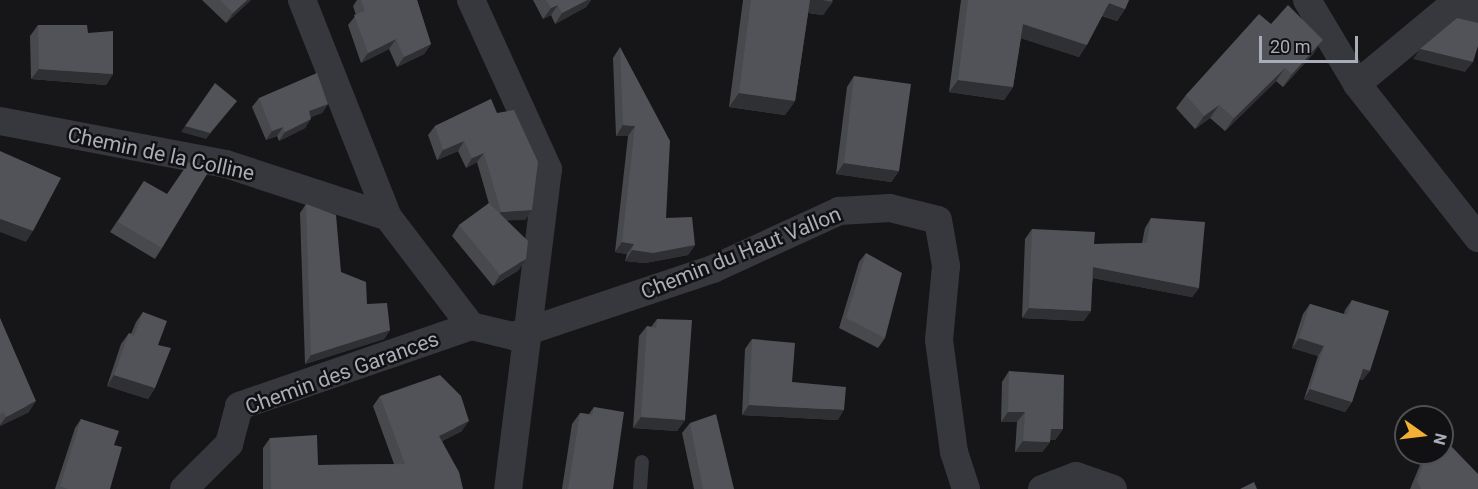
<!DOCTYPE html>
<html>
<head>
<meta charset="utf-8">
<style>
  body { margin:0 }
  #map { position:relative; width:1478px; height:489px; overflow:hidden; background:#161618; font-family:Roboto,sans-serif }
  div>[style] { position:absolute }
  .lane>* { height:14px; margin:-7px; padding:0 7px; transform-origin:7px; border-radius:7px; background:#37383d }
  .street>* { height:28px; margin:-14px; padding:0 14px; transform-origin:14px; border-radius:14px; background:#37383d }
  .wall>* { inset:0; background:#47494d }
  .shaded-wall>* { inset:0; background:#2f3033 }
  .building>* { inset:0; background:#525359 }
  span { translate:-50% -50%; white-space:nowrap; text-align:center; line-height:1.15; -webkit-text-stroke:5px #111113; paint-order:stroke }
  .street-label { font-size:21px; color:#a8adb8 }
  .north { position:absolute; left:1394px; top:405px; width:60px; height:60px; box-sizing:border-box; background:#111113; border:2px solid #4d4f55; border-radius:50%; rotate:104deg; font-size:16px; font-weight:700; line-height:24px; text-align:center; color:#a8adb8 }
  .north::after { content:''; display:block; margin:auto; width:21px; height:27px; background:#f2b134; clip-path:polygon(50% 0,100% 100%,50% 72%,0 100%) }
  .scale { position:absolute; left:1259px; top:36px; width:99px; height:27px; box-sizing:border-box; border:3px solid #a8adb8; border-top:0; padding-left:8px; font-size:18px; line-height:21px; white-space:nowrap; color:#a8adb8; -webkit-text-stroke:4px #111113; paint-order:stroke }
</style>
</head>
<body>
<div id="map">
  <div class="lane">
    <div style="left:640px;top:489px;width:27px;rotate:-86deg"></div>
  </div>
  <div class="street">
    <div style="left:302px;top:0;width:233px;rotate:68.4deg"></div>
    <div style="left:388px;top:217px;width:137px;rotate:52.7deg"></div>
    <div style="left:471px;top:326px;width:43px;rotate:13.4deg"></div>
    <div style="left:513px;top:336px;width:211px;rotate:-18.5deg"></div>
    <div style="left:713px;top:269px;width:139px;rotate:-24.7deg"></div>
    <div style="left:839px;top:211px;width:51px;rotate:-3.4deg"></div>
    <div style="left:890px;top:208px;width:49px;rotate:14deg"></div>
    <div style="left:938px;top:220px;width:47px;rotate:80.1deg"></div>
    <div style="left:946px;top:266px;width:74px;rotate:95.4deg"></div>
    <div style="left:939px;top:340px;width:113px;rotate:82.4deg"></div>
    <div style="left:954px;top:452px;width:39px;rotate:72deg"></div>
    <div style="left:471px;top:0;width:186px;rotate:65.5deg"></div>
    <div style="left:548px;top:169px;width:322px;rotate:97.1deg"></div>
    <div style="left:1307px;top:0;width:98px;rotate:59.2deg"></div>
    <div style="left:1357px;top:84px;width:196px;rotate:51.8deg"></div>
    <div style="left:1357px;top:84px;width:122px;rotate:-39.7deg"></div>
    <div style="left:1451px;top:6px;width:28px;rotate:17deg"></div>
    <div style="left:0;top:121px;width:230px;rotate:10.8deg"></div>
    <div style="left:226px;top:164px;width:170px;rotate:18.1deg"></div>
    <div style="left:184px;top:489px;width:64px;rotate:-45deg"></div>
    <div style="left:229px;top:444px;width:39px;rotate:-75deg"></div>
    <div style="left:239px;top:406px;width:245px;rotate:-19deg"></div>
    <div style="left:1042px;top:489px;width:36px;rotate:-21deg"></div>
    <div style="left:1076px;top:476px;width:39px;rotate:19deg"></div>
  </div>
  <div class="wall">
    <div style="clip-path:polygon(202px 0,251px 0,226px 23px)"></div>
    <div style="clip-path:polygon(357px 0,417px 0,431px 44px,424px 54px,397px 67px,389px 49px,361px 63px,348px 25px,356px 15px,353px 6px)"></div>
    <div style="clip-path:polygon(533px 0,591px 0,586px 7px,555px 24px,551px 15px,543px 19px)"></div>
    <div style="clip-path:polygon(743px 0,833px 0,823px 15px,808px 13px,795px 101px,785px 115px,729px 107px)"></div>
    <div style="clip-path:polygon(961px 0,1129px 0,1125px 9px,1117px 21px,1102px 16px,1079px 57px,1021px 38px,1013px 87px,1004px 100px,949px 92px)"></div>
    <div style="clip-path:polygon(1271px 24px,1314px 53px,1283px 87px,1276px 81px,1225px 131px,1210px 118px,1195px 129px,1176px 108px,1186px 95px)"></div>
    <div style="clip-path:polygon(38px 25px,88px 33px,113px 74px,106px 85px,31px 79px,30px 36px)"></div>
    <div style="clip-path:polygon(620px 47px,666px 218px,695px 245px,688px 255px,645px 263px,625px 261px,627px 254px,615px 252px,628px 136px,616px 136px,613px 58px)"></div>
    <div style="clip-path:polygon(854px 76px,899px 171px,891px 182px,836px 174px,847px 87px)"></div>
    <div style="clip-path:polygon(259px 98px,328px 104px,322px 113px,311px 117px,305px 128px,279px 141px,277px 136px,266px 140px,252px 107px)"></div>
    <div style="clip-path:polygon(491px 99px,532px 210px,525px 220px,507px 220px,519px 270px,493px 286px,452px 236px,459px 225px,489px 204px,477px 162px,466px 168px,458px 151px,437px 160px,428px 135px,435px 126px)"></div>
    <div style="clip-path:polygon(144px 181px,162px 248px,155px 259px,110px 232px)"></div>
    <div style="clip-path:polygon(306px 204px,341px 272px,367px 304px,390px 330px,384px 339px,305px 364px,300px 213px)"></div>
    <div style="clip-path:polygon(1151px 218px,1199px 288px,1192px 297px,1093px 278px,1084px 321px,1022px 318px,1025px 239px,1032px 229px,1094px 244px,1142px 243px,1145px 228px)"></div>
    <div style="clip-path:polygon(866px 253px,885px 338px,878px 348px,839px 328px,859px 262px)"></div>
    <div style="clip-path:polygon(1352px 300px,1363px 380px,1359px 379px,1352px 402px,1345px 412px,1304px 399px,1318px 356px,1292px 348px,1303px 314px,1310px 304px,1344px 314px,1345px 310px)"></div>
    <div style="clip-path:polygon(143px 312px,158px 345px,155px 388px,148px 399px,107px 386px,121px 344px,129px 333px,131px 334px,136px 322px)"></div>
    <div style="clip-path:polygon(0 318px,29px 412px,0 426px)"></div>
    <div style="clip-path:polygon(657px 319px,685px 420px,677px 431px,633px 428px,639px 336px,647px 326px,651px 327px)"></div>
    <div style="clip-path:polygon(752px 339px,792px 382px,838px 420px,742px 415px,745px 349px)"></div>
    <div style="clip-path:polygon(1009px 371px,1063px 429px,1055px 440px,1050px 440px,1050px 442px,1042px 452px,1015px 452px,1017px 422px,1001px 422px,1002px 382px)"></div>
    <div style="clip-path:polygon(380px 396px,462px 431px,442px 441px,463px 489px,263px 489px,263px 448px,270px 438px,318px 465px,394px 464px,373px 406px)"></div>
    <div style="clip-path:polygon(594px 407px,613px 489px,562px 489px,572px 424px,580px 413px,589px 414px)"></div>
    <div style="clip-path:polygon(81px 419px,110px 489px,55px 489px,75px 428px)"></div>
    <div style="clip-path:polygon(690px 423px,734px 489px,694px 489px,682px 433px)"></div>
    <div style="clip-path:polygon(1425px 453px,1442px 453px,1478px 489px,1410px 489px)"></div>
  </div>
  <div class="shaded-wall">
    <div style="clip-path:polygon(247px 0,251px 0,226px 23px,233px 13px)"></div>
    <div style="clip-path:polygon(587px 0,591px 0,586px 7px,555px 24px,562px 13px)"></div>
    <div style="clip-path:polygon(809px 0,822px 0,833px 2px,823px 15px,801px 12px)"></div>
    <div style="clip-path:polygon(1109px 3px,1125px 9px,1117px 21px,1101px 15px)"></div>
    <div style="clip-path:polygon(558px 5px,551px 15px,543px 19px,551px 8px)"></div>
    <div style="clip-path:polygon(1023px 24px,1087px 45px,1079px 57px,1014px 36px)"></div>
    <div style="clip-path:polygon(396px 39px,389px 49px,361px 63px,368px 53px)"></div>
    <div style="clip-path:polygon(1323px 40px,1314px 53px,1283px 87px,1292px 74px)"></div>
    <div style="clip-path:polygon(431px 44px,424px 54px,397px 67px,404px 57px)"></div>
    <div style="clip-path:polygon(1420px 49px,1473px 62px,1465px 72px,1413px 59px)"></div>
    <div style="clip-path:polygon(1285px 68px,1276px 81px,1225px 131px,1234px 118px)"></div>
    <div style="clip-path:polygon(39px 69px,113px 74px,106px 85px,31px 79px)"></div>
    <div style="clip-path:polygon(958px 80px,1013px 87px,1004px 100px,949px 92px)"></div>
    <div style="clip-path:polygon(739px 93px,795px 101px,785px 115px,729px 107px)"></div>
    <div style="clip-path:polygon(237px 101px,206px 139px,181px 132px,185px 126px)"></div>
    <div style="clip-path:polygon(328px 104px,322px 113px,302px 120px,309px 111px)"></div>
    <div style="clip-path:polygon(1219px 105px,1210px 118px,1195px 129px,1204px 116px)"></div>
    <div style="clip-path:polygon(311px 119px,305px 128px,279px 141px,285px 132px)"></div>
    <div style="clip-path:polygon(623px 125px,635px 126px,628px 136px,616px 136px)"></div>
    <div style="clip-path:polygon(283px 127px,277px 136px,266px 140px,272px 131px)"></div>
    <div style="clip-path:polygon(464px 141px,458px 151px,437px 160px,443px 150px)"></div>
    <div style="clip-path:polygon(484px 153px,477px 162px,466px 168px,472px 158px)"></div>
    <div style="clip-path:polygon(844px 163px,899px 171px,891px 182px,836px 174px)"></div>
    <div style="clip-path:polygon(532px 210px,525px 220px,494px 221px,501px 212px)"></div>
    <div style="clip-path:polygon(0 219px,33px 231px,26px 242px,0 232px)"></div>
    <div style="clip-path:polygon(622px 242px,634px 244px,627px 254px,615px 252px)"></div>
    <div style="clip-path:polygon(695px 245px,688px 255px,645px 263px,625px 261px,632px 250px)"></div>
    <div style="clip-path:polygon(526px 259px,519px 270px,493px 286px,500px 275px)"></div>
    <div style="clip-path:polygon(1093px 267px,1199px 288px,1192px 297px,1087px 277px)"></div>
    <div style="clip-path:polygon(1029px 308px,1091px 311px,1084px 321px,1022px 318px)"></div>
    <div style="clip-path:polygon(390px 330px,384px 339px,305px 364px,311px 355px)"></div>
    <div style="clip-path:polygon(1299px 338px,1324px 346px,1318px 356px,1292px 348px)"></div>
    <div style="clip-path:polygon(1363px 369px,1370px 371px,1363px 380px,1356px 378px)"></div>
    <div style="clip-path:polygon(114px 375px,155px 388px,148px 399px,107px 386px)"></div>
    <div style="clip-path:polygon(1310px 389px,1352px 402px,1345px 412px,1304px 399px)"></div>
    <div style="clip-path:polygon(36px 401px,29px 412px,0 426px,0 425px,6px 417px)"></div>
    <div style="clip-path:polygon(749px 405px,844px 410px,838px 420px,742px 415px)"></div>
    <div style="clip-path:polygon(1008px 412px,1025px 412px,1017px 422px,1001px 422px)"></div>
    <div style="clip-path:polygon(641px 417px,685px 420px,677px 431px,633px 428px)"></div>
    <div style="clip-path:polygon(469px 421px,462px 431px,432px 446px,439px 436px)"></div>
    <div style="clip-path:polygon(1051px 429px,1063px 429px,1055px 440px,1043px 440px)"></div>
    <div style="clip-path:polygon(1023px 441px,1050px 442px,1042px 452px,1015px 452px)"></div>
  </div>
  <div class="building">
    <div style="clip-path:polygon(220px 0,247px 0,233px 13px)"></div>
    <div style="clip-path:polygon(361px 0,417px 0,431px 44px,404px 57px,396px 39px,368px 53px,354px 15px,365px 11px)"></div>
    <div style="clip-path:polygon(546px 0,587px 0,562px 13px,558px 5px,551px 8px)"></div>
    <div style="clip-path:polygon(751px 0,810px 0,795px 101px,739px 93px)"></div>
    <div style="clip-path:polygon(968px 0,1129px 0,1125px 9px,1109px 3px,1087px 45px,1023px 24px,1013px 87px,958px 80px)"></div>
    <div style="clip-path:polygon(1288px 5px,1323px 40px,1292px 74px,1285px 68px,1234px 118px,1219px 105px,1204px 116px,1186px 95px,1259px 14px,1271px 24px)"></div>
    <div style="clip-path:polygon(1457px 18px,1478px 23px,1478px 46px,1473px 62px,1420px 49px)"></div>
    <div style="clip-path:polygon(38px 25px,87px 25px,88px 33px,113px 31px,113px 74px,39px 69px)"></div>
    <div style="clip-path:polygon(620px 47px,670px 141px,666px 218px,692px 217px,695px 245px,653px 253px,632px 250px,634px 244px,622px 242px,635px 126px,623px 125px)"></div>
    <div style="clip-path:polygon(317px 73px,328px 104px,309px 111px,311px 119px,285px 132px,283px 127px,272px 131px,259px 98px)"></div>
    <div style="clip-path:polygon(854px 76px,911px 84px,899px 171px,844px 163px)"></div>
    <div style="clip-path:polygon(215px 83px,237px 101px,210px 133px,185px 126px)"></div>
    <div style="clip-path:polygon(491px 99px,497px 113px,514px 110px,538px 162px,532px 210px,501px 212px,484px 153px,472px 158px,464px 141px,443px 150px,435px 126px)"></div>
    <div style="clip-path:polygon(0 151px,61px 178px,33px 231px,0 219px)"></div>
    <div style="clip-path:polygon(189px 162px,212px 166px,162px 248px,118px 222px,144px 181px,167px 194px)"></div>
    <div style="clip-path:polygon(489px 203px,528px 241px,526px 259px,500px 275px,459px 225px)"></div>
    <div style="clip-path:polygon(306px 204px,336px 215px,341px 272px,366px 282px,367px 304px,387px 303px,390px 330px,311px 355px)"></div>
    <div style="clip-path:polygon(1151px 218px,1205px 222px,1199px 288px,1093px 267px,1091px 311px,1029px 308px,1032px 229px,1095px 232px,1094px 244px,1147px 243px)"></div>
    <div style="clip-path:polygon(866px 253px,902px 273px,885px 338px,846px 318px)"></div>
    <div style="clip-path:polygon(1352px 300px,1389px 311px,1370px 371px,1363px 369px,1352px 402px,1310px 389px,1324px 346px,1299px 338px,1310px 304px,1347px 315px)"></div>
    <div style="clip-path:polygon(143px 312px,167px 321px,158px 345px,171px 348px,155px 388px,114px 375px,129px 333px,134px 336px)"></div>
    <div style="clip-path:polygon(0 318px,36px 401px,6px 417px,4px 412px,0 414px)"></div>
    <div style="clip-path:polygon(657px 319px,692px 320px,685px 420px,641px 417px,647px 326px,656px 328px)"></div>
    <div style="clip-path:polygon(752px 339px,795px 343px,792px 382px,846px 387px,844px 410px,749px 405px)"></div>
    <div style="clip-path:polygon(1009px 371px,1064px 375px,1063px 429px,1051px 429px,1050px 442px,1023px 441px,1025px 412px,1008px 412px)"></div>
    <div style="clip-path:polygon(440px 375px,461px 396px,469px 421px,439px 436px,459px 472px,463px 489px,271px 489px,270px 438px,317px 435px,318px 465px,405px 464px,380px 396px)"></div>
    <div style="clip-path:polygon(594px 407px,624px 412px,613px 489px,568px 489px,580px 413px,592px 415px)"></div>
    <div style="clip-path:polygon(716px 414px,734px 489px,703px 489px,690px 423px)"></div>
    <div style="clip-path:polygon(81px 419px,119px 431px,114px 445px,122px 447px,110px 489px,68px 489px,60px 486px)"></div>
    <div style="clip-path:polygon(1442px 445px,1451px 446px,1478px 474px,1478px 489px,1421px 489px,1417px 480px,1428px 453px,1442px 453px)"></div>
    <div style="clip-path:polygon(1254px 482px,1257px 489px,1240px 489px)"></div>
  </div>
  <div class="street-label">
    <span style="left:161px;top:154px;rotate:12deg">Chemin de la Colline</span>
    <span style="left:741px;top:253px;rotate:-22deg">Chemin du Haut Vallon</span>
    <span style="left:342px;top:373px;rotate:-20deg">Chemin des Garances</span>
  </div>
  <div class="north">N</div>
  <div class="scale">20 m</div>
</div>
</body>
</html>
